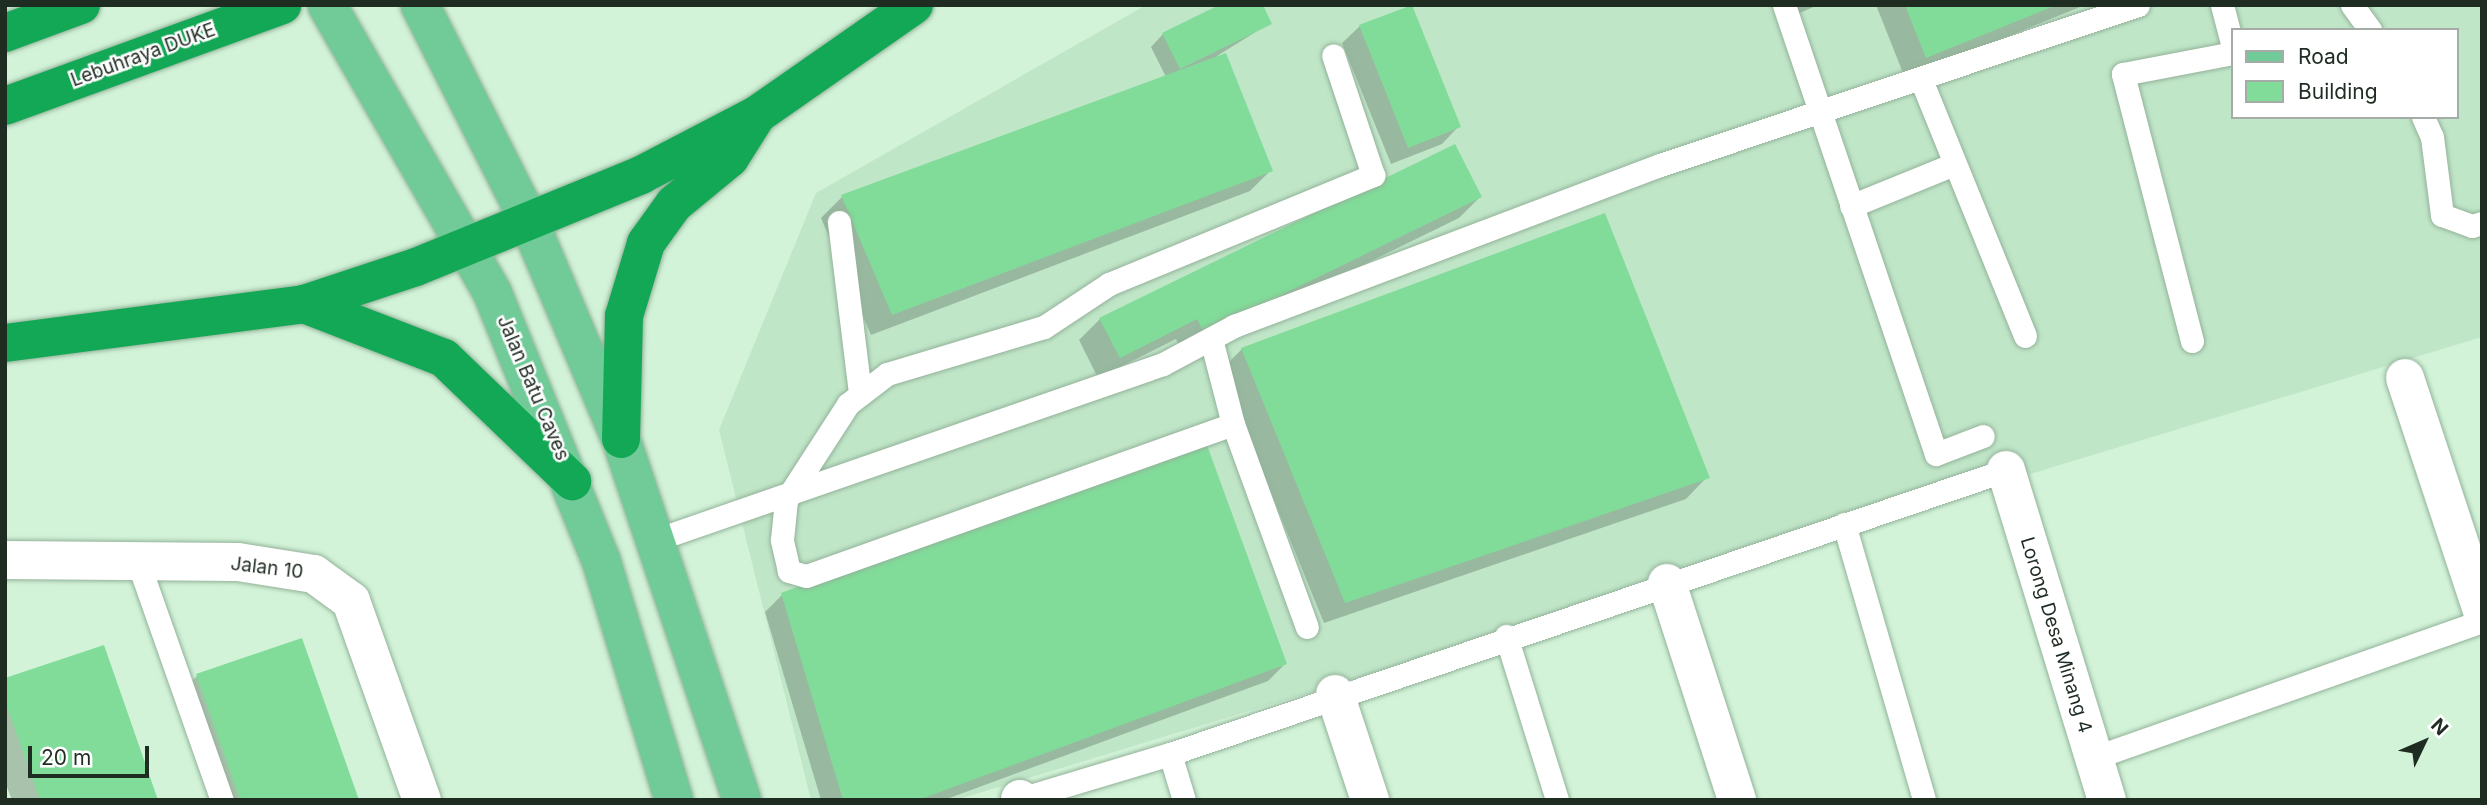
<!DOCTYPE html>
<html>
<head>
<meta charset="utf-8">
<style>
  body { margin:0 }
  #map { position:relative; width:2487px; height:805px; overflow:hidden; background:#d2f3d8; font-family:Inter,sans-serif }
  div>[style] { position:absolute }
  .built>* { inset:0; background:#c0e6c8 }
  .shadow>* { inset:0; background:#0003 }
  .building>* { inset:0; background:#81dc99 }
  .roads { filter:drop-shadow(0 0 2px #93b299) drop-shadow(0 0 2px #93b299) }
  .lane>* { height:23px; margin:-11.5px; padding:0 11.5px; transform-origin:11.5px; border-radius:11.5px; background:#fff }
  .street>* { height:38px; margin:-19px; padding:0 19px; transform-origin:19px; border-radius:19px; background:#fff }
  .primary>* { height:38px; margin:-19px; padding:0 19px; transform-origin:19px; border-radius:19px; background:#71cb99 }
  .highway>* { height:38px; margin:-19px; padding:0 19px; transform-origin:19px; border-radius:19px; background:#13a855 }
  span { translate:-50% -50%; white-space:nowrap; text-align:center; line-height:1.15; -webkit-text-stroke:5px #fff; paint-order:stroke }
  .street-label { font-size:19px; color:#1f2c22 }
  .frame { position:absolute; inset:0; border:7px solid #1f2c22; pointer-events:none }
  .legend { position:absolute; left:2231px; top:28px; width:228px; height:91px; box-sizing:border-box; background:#fff; border:2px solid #a5aba7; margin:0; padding:9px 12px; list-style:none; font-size:21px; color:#1f2c22 }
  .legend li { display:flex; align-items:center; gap:14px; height:35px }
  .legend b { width:35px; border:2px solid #a5aba7 }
  .north { position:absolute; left:2389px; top:707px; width:70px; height:70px; -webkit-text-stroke:5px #fff; paint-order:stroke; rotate:46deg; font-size:19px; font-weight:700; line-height:28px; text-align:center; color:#1f2c22 }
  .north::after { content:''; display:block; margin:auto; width:24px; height:32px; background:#1f2c22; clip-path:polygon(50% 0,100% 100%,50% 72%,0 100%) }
  .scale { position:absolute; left:28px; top:746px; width:121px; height:32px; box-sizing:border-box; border:4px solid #1f2c22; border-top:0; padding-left:9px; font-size:21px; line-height:24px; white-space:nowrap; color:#1f2c22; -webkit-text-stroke:5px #fff; paint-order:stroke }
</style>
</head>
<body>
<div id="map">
  <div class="built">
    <div style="clip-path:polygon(evenodd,1146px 5px,2482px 5px,2482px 337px,956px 800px,811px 800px,719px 430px,816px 193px,1146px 5px,2233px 30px,2457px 30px,2457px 117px,2233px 117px,2233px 30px)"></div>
  </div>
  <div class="shadow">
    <div style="clip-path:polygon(1783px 5px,1818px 5px,1788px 18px)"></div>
    <div style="clip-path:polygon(1876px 5px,2085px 5px,1905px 78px)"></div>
    <div style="clip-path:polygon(1270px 23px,1217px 56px,1271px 170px,1250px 191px,871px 335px,821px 218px,842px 197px,1166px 77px,1151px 47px,1163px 34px)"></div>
    <div style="clip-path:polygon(1360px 26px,1459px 126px,1442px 144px,1391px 164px,1342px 43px)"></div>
    <div style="clip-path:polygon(1480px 197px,1459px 218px,1183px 353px,1176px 339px,1098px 378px,1079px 340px,1100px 319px)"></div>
    <div style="clip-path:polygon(1242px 349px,1707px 477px,1686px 499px,1324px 623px,1221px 370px)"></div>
    <div style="clip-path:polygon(782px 595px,1285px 664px,1268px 681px,944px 800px,821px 800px,765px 612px)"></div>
    <div style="clip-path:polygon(197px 676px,357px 800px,212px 800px,176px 697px)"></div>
    <div style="clip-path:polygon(5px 680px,156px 800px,12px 800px,5px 782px)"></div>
  </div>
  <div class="building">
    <div style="clip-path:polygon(1219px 5px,1263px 5px,1272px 24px,1180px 69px,1162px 33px)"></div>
    <div style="clip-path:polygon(1412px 5px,1461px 127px,1408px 148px,1359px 25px)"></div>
    <div style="clip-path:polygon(1905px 5px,2057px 5px,1926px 58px)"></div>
    <div style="clip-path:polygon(1226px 53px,1273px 171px,892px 315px,841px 195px)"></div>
    <div style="clip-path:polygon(1455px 144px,1482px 197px,1204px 333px,1197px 319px,1120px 358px,1099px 318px)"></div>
    <div style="clip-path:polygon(1605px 213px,1710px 478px,1345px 603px,1241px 348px)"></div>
    <div style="clip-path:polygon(1204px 437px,1287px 664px,918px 800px,843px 800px,781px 593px)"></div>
    <div style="clip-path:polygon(302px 638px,359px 800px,240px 800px,196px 674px)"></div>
    <div style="clip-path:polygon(104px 645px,158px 800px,40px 800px,5px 701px,5px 678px)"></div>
  </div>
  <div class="roads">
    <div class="lane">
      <div style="left:1784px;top:5px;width:474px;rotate:71.3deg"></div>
      <div style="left:1936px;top:454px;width:50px;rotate:-21deg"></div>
      <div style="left:2222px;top:5px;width:43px;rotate:75.3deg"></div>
      <div style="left:2352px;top:5px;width:31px;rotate:54deg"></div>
      <div style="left:1922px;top:82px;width:274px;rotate:67.9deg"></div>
      <div style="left:2423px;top:117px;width:22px;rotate:66deg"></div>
      <div style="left:2432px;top:137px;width:79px;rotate:82.7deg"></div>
      <div style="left:2442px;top:215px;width:32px;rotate:20deg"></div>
      <div style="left:2472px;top:226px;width:10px;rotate:-17deg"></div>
      <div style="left:1851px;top:206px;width:111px;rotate:-22.2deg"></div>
      <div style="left:839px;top:222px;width:173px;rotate:83deg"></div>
      <div style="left:1211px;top:339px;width:88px;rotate:75.5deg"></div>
      <div style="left:1233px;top:424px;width:216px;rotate:70deg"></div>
      <div style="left:2192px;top:341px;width:276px;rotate:-104.5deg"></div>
      <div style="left:2123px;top:74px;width:112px;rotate:-10.8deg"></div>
      <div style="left:1233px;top:424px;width:453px;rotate:160.4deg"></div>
      <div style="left:806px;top:576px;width:18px;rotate:-164deg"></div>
      <div style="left:789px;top:571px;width:32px;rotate:-103deg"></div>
      <div style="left:782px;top:540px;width:40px;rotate:-84.3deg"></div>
      <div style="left:786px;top:500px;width:114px;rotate:-57.1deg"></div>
      <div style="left:848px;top:404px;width:49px;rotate:-37.6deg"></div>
      <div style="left:887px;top:374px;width:164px;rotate:-16.7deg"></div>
      <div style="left:1044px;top:327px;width:78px;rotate:-33.5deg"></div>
      <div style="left:1109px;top:284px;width:286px;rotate:-22.4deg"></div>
      <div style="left:1373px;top:175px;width:126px;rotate:-108.4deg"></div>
      <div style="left:1844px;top:524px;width:287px;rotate:73.8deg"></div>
      <div style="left:658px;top:539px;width:534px;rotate:-19.11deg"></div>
      <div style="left:1163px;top:364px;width:81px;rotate:-28.2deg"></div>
      <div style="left:1234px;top:326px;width:455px;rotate:-20.7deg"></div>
      <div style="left:1660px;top:165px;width:504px;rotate:-18.51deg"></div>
      <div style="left:138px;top:562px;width:252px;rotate:70.6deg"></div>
      <div style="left:1506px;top:636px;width:172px;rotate:72.7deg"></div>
      <div style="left:1170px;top:754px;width:48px;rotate:73.1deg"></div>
      <div style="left:2093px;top:758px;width:412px;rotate:-19.4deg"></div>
      <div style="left:1020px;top:799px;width:157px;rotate:-16.7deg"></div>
      <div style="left:1170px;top:754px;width:883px;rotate:-18.76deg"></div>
    </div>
    <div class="street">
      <div style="left:2405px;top:378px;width:245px;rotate:71.7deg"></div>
      <div style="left:2006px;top:470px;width:345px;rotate:73deg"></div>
      <div style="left:5px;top:560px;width:233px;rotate:0.5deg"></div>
      <div style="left:238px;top:562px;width:77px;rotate:9deg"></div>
      <div style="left:314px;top:574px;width:46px;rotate:36.1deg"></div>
      <div style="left:351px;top:601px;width:211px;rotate:70.4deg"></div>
      <div style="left:1667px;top:583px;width:228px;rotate:72.1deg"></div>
      <div style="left:1335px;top:694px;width:112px;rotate:71.7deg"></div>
      <div style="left:1020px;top:799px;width:1px;rotate:90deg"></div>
    </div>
    <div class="primary">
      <div style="left:327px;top:5px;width:331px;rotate:60.1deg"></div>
      <div style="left:492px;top:292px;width:289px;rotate:67.9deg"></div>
      <div style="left:601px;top:560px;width:251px;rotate:73.1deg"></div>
      <div style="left:420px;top:5px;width:237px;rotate:63.2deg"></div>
      <div style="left:527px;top:217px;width:241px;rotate:67.1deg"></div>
      <div style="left:621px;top:439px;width:381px;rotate:71.5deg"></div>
    </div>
    <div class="highway">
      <div style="left:5px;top:33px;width:81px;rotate:-20.2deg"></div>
      <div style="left:5px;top:106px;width:295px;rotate:-20deg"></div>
      <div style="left:304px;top:304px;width:150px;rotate:21.1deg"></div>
      <div style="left:444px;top:358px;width:178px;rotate:43.9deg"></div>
      <div style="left:5px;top:343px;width:302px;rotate:-7.4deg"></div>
      <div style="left:304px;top:304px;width:118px;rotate:-18.3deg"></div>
      <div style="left:416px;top:267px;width:243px;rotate:-22.2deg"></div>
      <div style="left:641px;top:175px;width:132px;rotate:-27.5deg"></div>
      <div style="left:758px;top:114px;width:190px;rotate:-34.9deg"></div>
      <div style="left:621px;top:439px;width:123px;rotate:-88.6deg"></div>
      <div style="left:624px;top:316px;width:76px;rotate:-73.2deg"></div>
      <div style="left:646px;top:243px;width:48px;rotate:-54.3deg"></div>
      <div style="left:674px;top:204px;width:72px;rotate:-39.4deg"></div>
      <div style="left:730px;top:158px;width:51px;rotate:-57.9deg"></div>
    </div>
  </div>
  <div class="street-label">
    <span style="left:143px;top:55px;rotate:-20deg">Lebuhraya DUKE</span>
    <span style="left:533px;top:388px;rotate:67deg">Jalan Batu Caves</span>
    <span style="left:267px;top:568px;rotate:7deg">Jalan 10</span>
    <span style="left:2056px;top:635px;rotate:73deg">Lorong Desa Minang 4</span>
  </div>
  <div class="frame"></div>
  <ul class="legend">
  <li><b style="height:9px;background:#71cb99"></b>Road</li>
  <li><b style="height:19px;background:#81dc99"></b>Building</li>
  </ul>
  <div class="north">N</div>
  <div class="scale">20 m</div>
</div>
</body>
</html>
